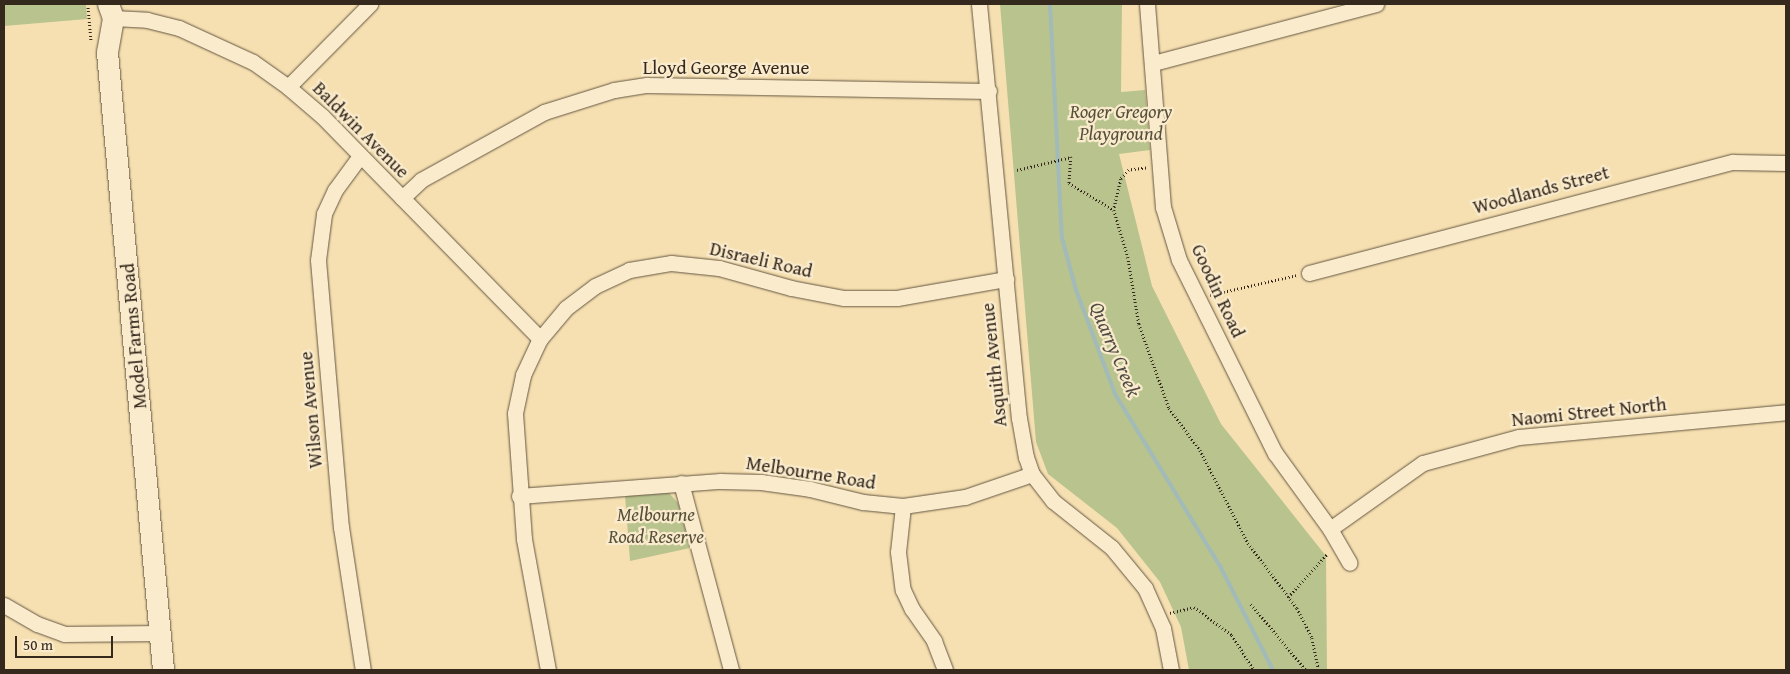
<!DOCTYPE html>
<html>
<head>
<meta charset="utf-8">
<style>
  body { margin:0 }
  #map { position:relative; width:1790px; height:674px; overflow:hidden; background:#f6e0b1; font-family:"Gentium Book Plus",serif }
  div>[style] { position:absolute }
  .green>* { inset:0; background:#b9c38e }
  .stream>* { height:4px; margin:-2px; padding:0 2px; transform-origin:2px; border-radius:2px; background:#a2bab8 }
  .path>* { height:2.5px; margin-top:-1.25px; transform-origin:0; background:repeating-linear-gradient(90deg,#35281d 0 1px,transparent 0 3.5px) }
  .roads { filter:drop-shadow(0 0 1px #655642) drop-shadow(0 0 1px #655642) }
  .street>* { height:15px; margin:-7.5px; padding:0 7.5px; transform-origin:7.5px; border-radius:7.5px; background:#f9ebcc }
  .secondary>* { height:21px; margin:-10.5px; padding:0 10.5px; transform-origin:10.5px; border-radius:10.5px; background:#f9ebcc }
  span { translate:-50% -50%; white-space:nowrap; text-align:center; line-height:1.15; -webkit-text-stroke:4.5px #f9ebcc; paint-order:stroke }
  .street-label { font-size:19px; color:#35281d }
  .park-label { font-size:19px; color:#564f39; font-style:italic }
  .water-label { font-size:20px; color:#504c44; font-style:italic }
  .frame { position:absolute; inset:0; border:5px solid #35281d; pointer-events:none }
  .scale { position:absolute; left:15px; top:636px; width:98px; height:22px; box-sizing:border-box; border:2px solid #35281d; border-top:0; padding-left:6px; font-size:15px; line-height:18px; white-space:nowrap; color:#35281d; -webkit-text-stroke:4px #f9ebcc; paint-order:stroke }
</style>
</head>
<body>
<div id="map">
  <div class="green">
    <div style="clip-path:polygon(4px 4px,86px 4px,87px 19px,4px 26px)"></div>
    <div style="clip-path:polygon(1000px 4px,1122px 4px,1121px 92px,1145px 90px,1150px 150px,1119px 154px,1152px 286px,1221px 424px,1326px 556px,1327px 670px,1189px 670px,1181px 627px,1160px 582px,1117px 528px,1048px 474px,1036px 442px)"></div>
    <div style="clip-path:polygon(661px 491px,669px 493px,678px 503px,690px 548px,630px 561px,625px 495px)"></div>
  </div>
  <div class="stream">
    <div style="left:1050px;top:4px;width:234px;rotate:87.1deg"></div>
    <div style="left:1062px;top:238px;width:54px;rotate:74.9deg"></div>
    <div style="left:1076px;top:290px;width:111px;rotate:69.4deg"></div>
    <div style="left:1115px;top:394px;width:202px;rotate:58.6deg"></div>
    <div style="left:1220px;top:566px;width:117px;rotate:63deg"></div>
  </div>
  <div class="path">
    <div style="left:88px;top:4px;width:36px;rotate:85deg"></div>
    <div style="left:1146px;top:168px;width:17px;rotate:173deg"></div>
    <div style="left:1129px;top:170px;width:12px;rotate:132deg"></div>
    <div style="left:1121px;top:179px;width:32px;rotate:103deg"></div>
    <div style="left:1114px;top:210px;width:49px;rotate:73.4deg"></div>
    <div style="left:1128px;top:257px;width:68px;rotate:80.7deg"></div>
    <div style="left:1139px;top:324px;width:89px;rotate:70.3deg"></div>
    <div style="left:1169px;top:408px;width:52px;rotate:53.6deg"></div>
    <div style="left:1200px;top:450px;width:105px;rotate:62.7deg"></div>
    <div style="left:1248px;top:543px;width:81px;rotate:53deg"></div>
    <div style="left:1297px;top:608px;width:34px;rotate:63deg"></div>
    <div style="left:1312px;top:638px;width:33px;rotate:78deg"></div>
    <div style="left:1017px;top:170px;width:56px;rotate:-13.5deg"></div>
    <div style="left:1071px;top:157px;width:26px;rotate:94deg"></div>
    <div style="left:1069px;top:183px;width:52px;rotate:31deg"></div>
    <div style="left:1210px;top:295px;width:89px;rotate:-12.9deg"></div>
    <div style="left:1288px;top:597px;width:59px;rotate:-47.7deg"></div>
    <div style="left:1251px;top:604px;width:86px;rotate:50.2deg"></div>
    <div style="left:1170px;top:613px;width:25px;rotate:-14deg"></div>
    <div style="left:1194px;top:607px;width:47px;rotate:36.4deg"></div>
    <div style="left:1232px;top:635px;width:41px;rotate:57.8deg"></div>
  </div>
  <div class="roads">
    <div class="street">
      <div style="left:979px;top:4px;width:416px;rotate:84.5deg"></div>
      <div style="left:1019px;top:418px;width:40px;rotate:80deg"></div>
      <div style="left:1026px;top:457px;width:18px;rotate:71deg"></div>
      <div style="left:1032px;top:474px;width:34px;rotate:52deg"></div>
      <div style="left:1053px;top:501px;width:75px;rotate:38.5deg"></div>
      <div style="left:1112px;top:548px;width:52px;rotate:50.5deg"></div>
      <div style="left:1145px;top:588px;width:44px;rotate:65.8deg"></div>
      <div style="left:1163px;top:628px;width:43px;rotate:79.2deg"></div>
      <div style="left:1147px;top:4px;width:204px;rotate:85.5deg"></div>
      <div style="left:1163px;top:207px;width:55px;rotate:73.2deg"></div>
      <div style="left:1179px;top:260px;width:216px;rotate:63.6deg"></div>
      <div style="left:1275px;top:453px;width:94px;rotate:54.1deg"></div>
      <div style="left:1330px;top:529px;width:39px;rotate:60deg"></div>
      <div style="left:113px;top:18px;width:34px;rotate:3deg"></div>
      <div style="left:147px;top:20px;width:33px;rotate:14deg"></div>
      <div style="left:179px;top:28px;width:81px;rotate:24.7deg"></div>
      <div style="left:253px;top:62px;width:43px;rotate:35.5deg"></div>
      <div style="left:288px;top:87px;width:45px;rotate:40.5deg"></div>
      <div style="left:322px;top:116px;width:312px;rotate:45.6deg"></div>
      <div style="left:1153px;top:63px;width:231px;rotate:-14.8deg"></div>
      <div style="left:288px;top:87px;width:117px;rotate:-45.3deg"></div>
      <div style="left:360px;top:156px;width:42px;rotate:126.3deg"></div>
      <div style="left:335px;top:190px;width:26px;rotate:115deg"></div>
      <div style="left:324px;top:214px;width:46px;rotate:97.4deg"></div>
      <div style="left:318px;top:260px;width:268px;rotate:85.1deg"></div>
      <div style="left:341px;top:527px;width:145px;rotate:81.3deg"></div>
      <div style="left:402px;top:198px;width:26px;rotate:-43deg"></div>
      <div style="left:421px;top:180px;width:141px;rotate:-28.9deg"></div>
      <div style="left:544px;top:112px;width:73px;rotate:-17.4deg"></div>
      <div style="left:614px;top:90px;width:33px;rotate:-9deg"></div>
      <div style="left:647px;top:85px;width:342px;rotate:1deg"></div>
      <div style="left:1309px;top:273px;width:438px;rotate:-14.7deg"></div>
      <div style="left:1733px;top:162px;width:53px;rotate:1.1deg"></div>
      <div style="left:681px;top:483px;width:194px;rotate:75deg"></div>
      <div style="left:519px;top:496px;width:202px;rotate:-4.3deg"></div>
      <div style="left:720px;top:481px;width:41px;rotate:1.4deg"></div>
      <div style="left:761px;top:482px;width:49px;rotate:8.1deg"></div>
      <div style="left:810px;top:489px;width:55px;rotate:13.8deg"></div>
      <div style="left:863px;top:502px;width:40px;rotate:5.7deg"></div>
      <div style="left:903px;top:506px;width:63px;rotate:-8.3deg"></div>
      <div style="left:965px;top:497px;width:71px;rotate:-18.9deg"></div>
      <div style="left:903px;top:506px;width:46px;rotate:96.2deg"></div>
      <div style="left:898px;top:552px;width:38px;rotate:83deg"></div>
      <div style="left:903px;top:590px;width:21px;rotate:65deg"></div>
      <div style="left:912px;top:609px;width:39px;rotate:55deg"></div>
      <div style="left:934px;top:641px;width:31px;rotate:69deg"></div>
      <div style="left:1330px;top:529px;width:114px;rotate:-35.4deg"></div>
      <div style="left:1423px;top:463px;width:99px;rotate:-15.2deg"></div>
      <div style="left:1519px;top:437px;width:268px;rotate:-5.3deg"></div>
      <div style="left:4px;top:605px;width:38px;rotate:30deg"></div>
      <div style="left:37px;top:624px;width:29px;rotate:20deg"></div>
      <div style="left:64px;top:634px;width:97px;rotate:-0.6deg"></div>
      <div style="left:548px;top:670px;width:133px;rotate:-100.4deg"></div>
      <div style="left:524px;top:539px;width:126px;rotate:-94.1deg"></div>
      <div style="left:515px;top:413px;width:39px;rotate:-78deg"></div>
      <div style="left:523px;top:375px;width:40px;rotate:-65deg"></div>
      <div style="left:540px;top:339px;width:40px;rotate:-50deg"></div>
      <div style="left:566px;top:308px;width:36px;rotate:-37deg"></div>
      <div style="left:595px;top:286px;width:38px;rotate:-25deg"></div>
      <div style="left:629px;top:270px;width:43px;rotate:-9.5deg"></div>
      <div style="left:671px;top:263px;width:48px;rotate:5.9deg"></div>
      <div style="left:719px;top:268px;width:75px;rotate:15.5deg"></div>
      <div style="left:791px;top:288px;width:54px;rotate:10.7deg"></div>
      <div style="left:844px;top:298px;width:53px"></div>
      <div style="left:897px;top:298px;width:111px;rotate:-9.9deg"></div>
    </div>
    <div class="secondary">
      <div style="left:108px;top:4px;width:15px;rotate:70deg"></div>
      <div style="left:113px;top:18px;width:35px;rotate:100deg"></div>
      <div style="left:107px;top:52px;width:621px;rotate:84.82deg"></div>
    </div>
  </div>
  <div class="street-label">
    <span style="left:726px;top:68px">Lloyd George Avenue</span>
    <span style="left:361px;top:130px;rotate:45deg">Baldwin Avenue</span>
    <span style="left:1541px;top:190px;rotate:-15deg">Woodlands Street</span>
    <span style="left:761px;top:260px;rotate:13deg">Disraeli Road</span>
    <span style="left:1218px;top:291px;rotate:65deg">Goodin Road</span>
    <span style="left:134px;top:336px;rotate:-95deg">Model Farms Road</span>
    <span style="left:994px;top:365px;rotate:-96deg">Asquith Avenue</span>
    <span style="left:311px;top:410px;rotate:-95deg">Wilson Avenue</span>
    <span style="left:1589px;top:412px;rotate:-6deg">Naomi Street North</span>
    <span style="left:811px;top:473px;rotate:9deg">Melbourne Road</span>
  </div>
  <div class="park-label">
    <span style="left:1121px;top:123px">Roger Gregory<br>Playground</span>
    <span style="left:656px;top:526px">Melbourne<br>Road Reserve</span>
  </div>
  <div class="water-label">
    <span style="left:1116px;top:349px;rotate:67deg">Quarry Creek</span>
  </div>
  <div class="frame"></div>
  <div class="scale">50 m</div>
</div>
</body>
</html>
